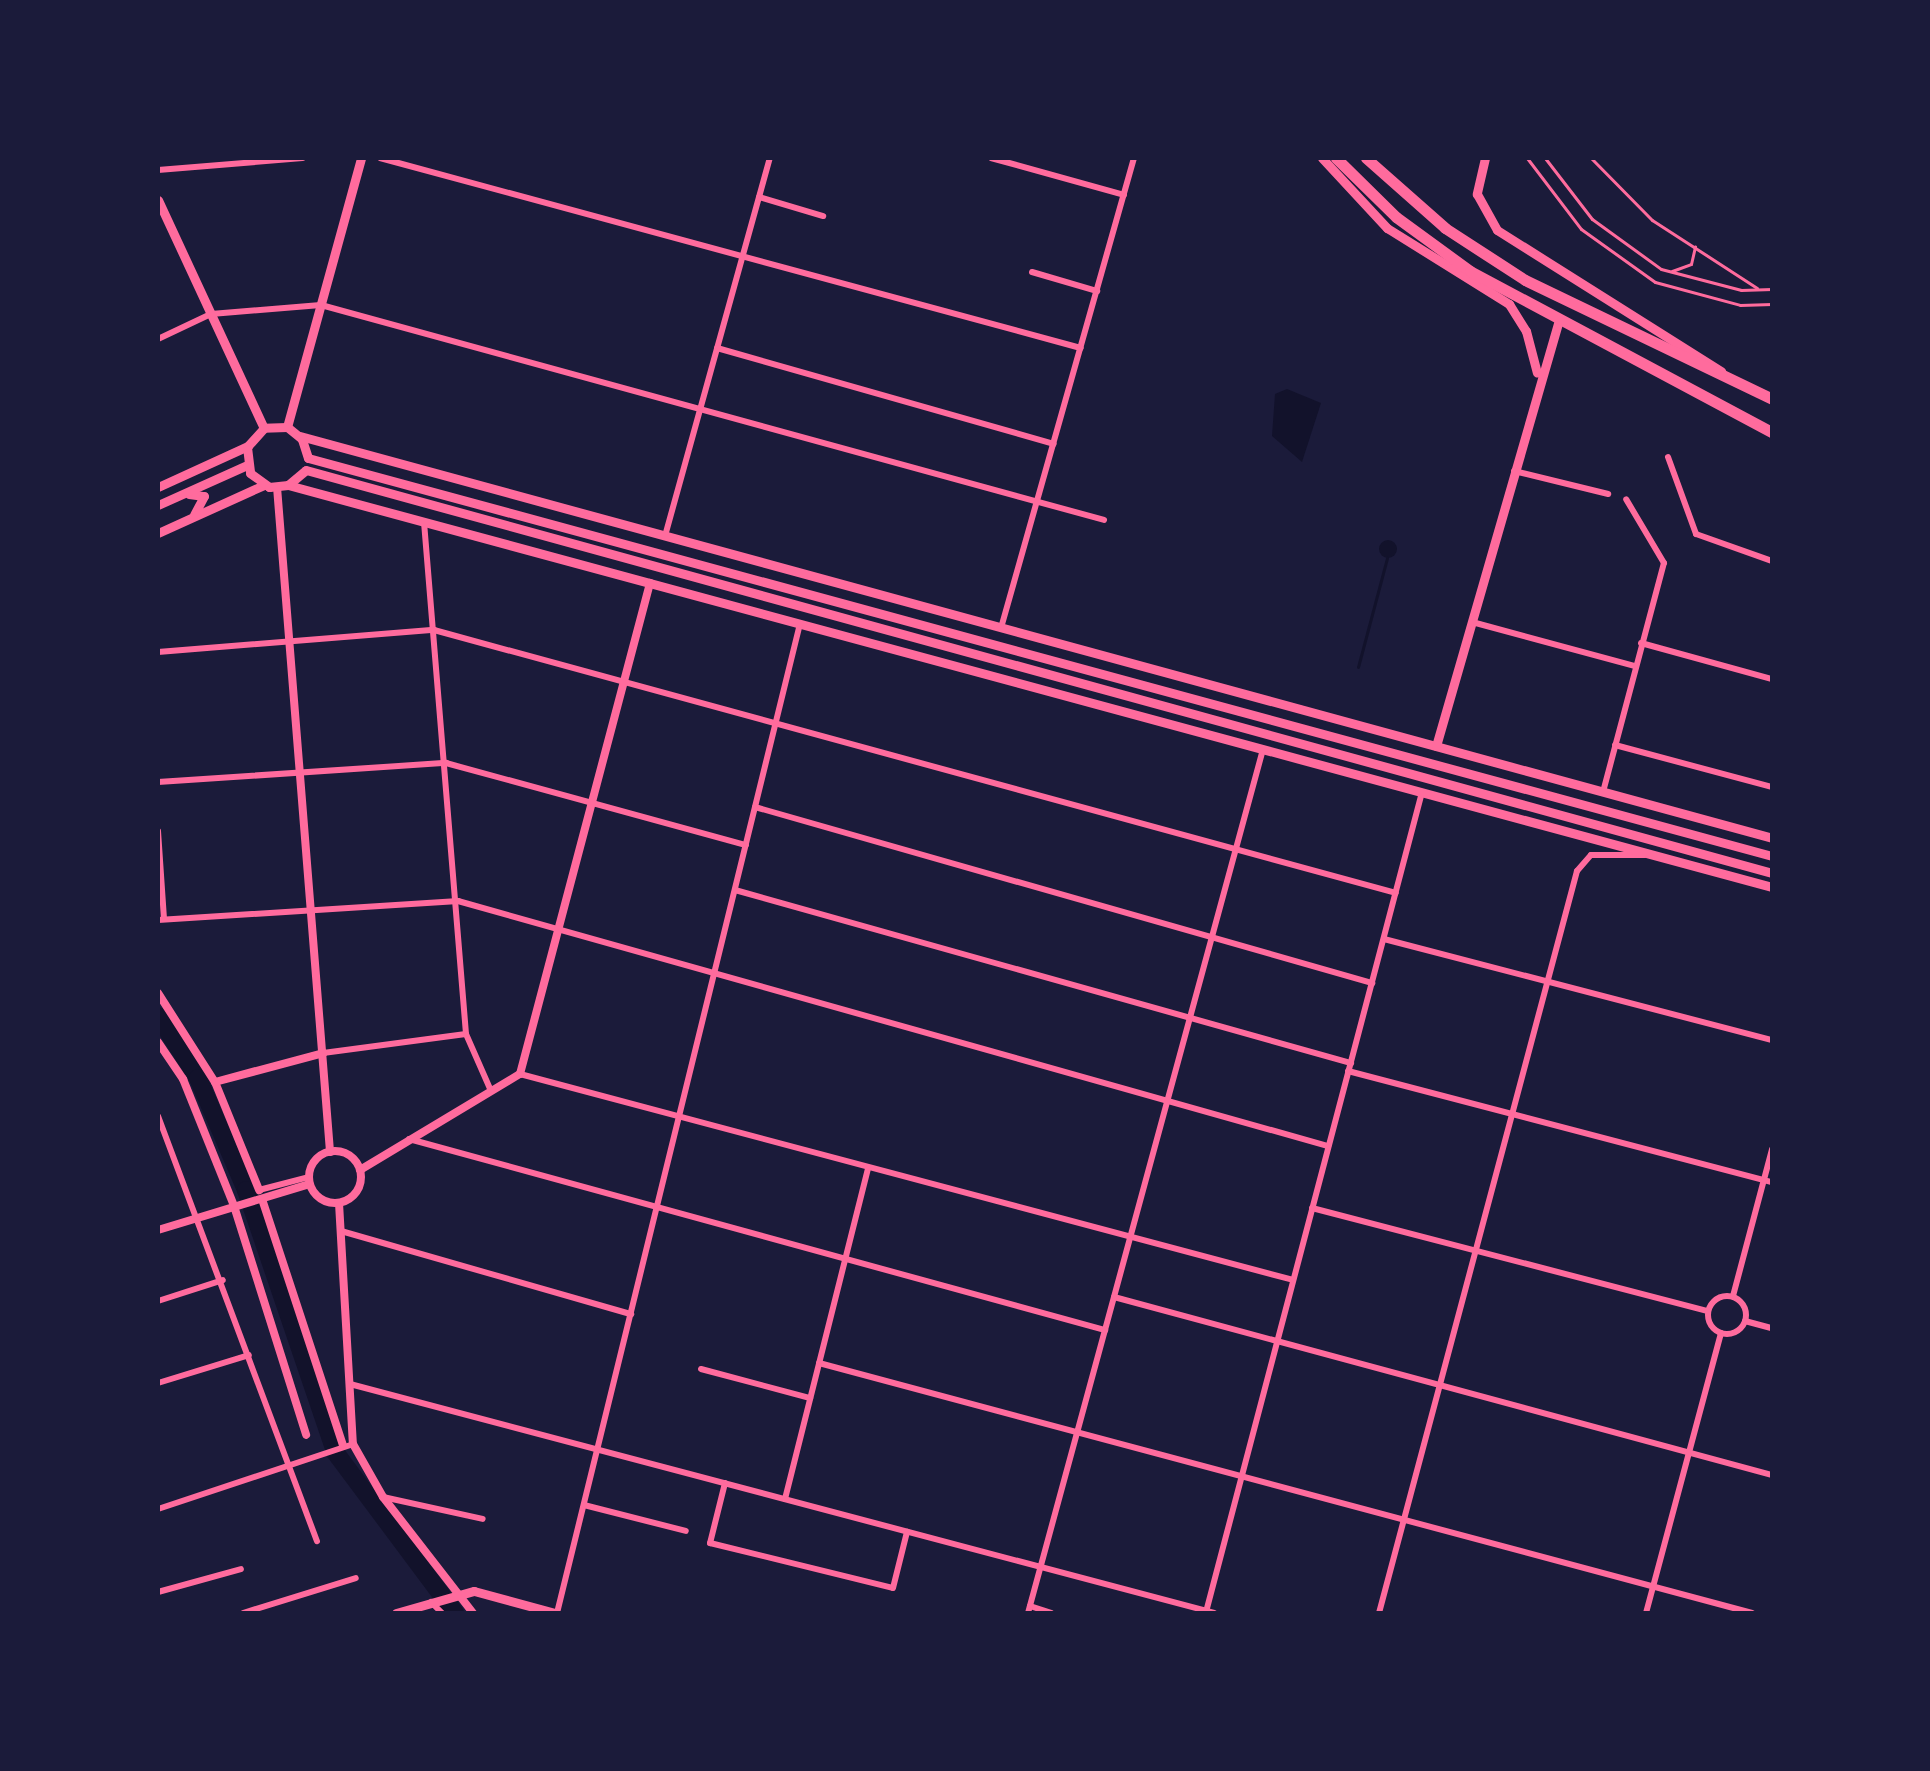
<!DOCTYPE html>
<html>
<head>
<meta charset="utf-8">
<style>
  body { margin:0 }
  #map { position:relative; width:1930px; height:1771px; overflow:hidden; background:#1b1b3a; font-family:"Alegreya Sans",sans-serif }
  div>[style] { position:absolute }
  .water>* { inset:0; background:#12122b }
  .round { border-radius:50% }
  .stream>* { height:3px; margin:-1.5px; padding:0 1.5px; transform-origin:1.5px; border-radius:1.5px; background:#12122b }
  .river>* { height:18px; margin:-9px; padding:0 9px; transform-origin:9px; border-radius:9px; background:#12122b }
  .service>* { height:3px; margin:-1.5px; padding:0 1.5px; transform-origin:1.5px; border-radius:1.5px; background:#ff6b9d }
  .minor>* { height:6px; margin:-3px; padding:0 3px; transform-origin:3px; border-radius:3px; background:#ff6b9d }
  .minor>.ring { margin:-3px; padding:0; box-sizing:content-box; background:none; border:6px solid #ff6b9d; border-radius:50% }
  .tertiary>* { height:8px; margin:-4px; padding:0 4px; transform-origin:4px; border-radius:4px; background:#ff6b9d }
  .tertiary>.ring { margin:-4px; padding:0; box-sizing:content-box; background:none; border:8px solid #ff6b9d; border-radius:50% }
  .secondary>* { height:9px; margin:-4.5px; padding:0 4.5px; transform-origin:4.5px; border-radius:4.5px; background:#ff6b9d }
  .trunk>* { height:11px; margin:-5.5px; padding:0 5.5px; transform-origin:5.5px; border-radius:5.5px; background:#ff6b9d }
  span { translate:-50% -50%; white-space:nowrap; text-align:center; line-height:1.15; -webkit-text-stroke:8px #1b1b3a; paint-order:stroke }
  .frame { position:absolute; inset:0; border:160px solid #1b1b3a; pointer-events:none }
</style>
</head>
<body>
<div id="map">
  <div class="water">
    <div style="clip-path:polygon(1287px 389px,1321px 403px,1302px 462px,1272px 436px,1275px 394px)"></div>
    <div class="round" style="left:1379px;top:540px;width:18px;height:18px"></div>
  </div>
  <div class="stream">
    <div style="left:1358px;top:667px;width:113px;rotate:-75.1deg"></div>
  </div>
  <div class="river">
    <div style="left:158px;top:1016px;width:74px;rotate:57.2deg"></div>
    <div style="left:198px;top:1078px;width:122px;rotate:66.8deg"></div>
    <div style="left:246px;top:1190px;width:277px;rotate:71.2deg"></div>
    <div style="left:335px;top:1452px;width:201px;rotate:53.3deg"></div>
  </div>
  <div class="service">
    <div style="left:1527px;top:158px;width:89px;rotate:52.7deg"></div>
    <div style="left:1581px;top:229px;width:91px;rotate:35.6deg"></div>
    <div style="left:1655px;top:282px;width:88px;rotate:15.1deg"></div>
    <div style="left:1740px;top:305px;width:32px;rotate:-2deg"></div>
    <div style="left:1545px;top:158px;width:77px;rotate:52.4deg"></div>
    <div style="left:1592px;top:219px;width:85px;rotate:35.9deg"></div>
    <div style="left:1661px;top:269px;width:83px;rotate:14.7deg"></div>
    <div style="left:1741px;top:290px;width:31px;rotate:-2deg"></div>
    <div style="left:1591px;top:158px;width:87px;rotate:45.5deg"></div>
    <div style="left:1652px;top:220px;width:125px;rotate:32.9deg"></div>
    <div style="left:1672px;top:271px;width:20px;rotate:-20deg"></div>
    <div style="left:1691px;top:264px;width:18px;rotate:-77deg"></div>
  </div>
  <div class="minor">
    <div style="left:380px;top:158px;width:726px;rotate:15.17deg"></div>
    <div style="left:991px;top:158px;width:138px;rotate:15.5deg"></div>
    <div style="left:158px;top:170px;width:145px;rotate:-4.7deg"></div>
    <div style="left:759px;top:197px;width:67px;rotate:16.5deg"></div>
    <div style="left:1032px;top:272px;width:68px;rotate:16.3deg"></div>
    <div style="left:158px;top:339px;width:59px;rotate:-25.3deg"></div>
    <div style="left:211px;top:314px;width:110px;rotate:-4.7deg"></div>
    <div style="left:321px;top:305px;width:812px;rotate:15.35deg"></div>
    <div style="left:717px;top:348px;width:350px;rotate:15.9deg"></div>
    <div style="left:1668px;top:457px;width:82px;rotate:70deg"></div>
    <div style="left:1696px;top:534px;width:81px;rotate:19.6deg"></div>
    <div style="left:1514px;top:471px;width:97px;rotate:13.7deg"></div>
    <div style="left:424px;top:522px;width:514px;rotate:85.31deg"></div>
    <div style="left:466px;top:1034px;width:62px;rotate:66.3deg"></div>
    <div style="left:665px;top:536px;width:392px;rotate:-74.5deg"></div>
    <div style="left:1472px;top:622px;width:169px;rotate:15.1deg"></div>
    <div style="left:1001px;top:628px;width:488px;rotate:-74.2deg"></div>
    <div style="left:1641px;top:643px;width:136px;rotate:15.4deg"></div>
    <div style="left:158px;top:652px;width:277px;rotate:-4.6deg"></div>
    <div style="left:434px;top:630px;width:997px;rotate:15.29deg"></div>
    <div style="left:1615px;top:745px;width:163px;rotate:15deg"></div>
    <div style="left:158px;top:782px;width:289px;rotate:-3.8deg"></div>
    <div style="left:446px;top:763px;width:311px;rotate:15.3deg"></div>
    <div style="left:1603px;top:792px;width:237px;rotate:-75.1deg"></div>
    <div style="left:1664px;top:563px;width:74px;rotate:-120.7deg"></div>
    <div style="left:755px;top:807px;width:642px;rotate:15.92deg"></div>
    <div style="left:158px;top:831px;width:88px;rotate:86.1deg"></div>
    <div style="left:735px;top:890px;width:640px;rotate:15.69deg"></div>
    <div style="left:158px;top:920px;width:301px;rotate:-3.6deg"></div>
    <div style="left:458px;top:901px;width:904px;rotate:15.73deg"></div>
    <div style="left:1384px;top:939px;width:401px;rotate:14.6deg"></div>
    <div style="left:323px;top:1053px;width:144px;rotate:-7.6deg"></div>
    <div style="left:1348px;top:1071px;width:438px;rotate:14.7deg"></div>
    <div style="left:520px;top:1074px;width:800px;rotate:14.92deg"></div>
    <div style="left:158px;top:1116px;width:454px;rotate:69.5deg"></div>
    <div style="left:409px;top:1139px;width:722px;rotate:15.35deg"></div>
    <div style="left:259px;top:1190px;width:52px;rotate:-14.6deg"></div>
    <div style="left:1312px;top:1208px;width:409px;rotate:14.6deg"></div>
    <div style="left:341px;top:1231px;width:302px;rotate:16deg"></div>
    <div class="ring" style="left:1708px;top:1296px;width:32px;height:32px"></div>
    <div style="left:1733px;top:1296px;width:152px;rotate:-75.1deg"></div>
    <div style="left:1114px;top:1297px;width:682px;rotate:15.14deg"></div>
    <div style="left:158px;top:1301px;width:68px;rotate:-17.9deg"></div>
    <div style="left:1745px;top:1321px;width:28px;rotate:15deg"></div>
    <div style="left:819px;top:1363px;width:966px;rotate:15deg"></div>
    <div style="left:701px;top:1369px;width:113px;rotate:14.9deg"></div>
    <div style="left:158px;top:1383px;width:95px;rotate:-17.1deg"></div>
    <div style="left:350px;top:1384px;width:894px;rotate:14.84deg"></div>
    <div style="left:725px;top:1483px;width:62px;rotate:104deg"></div>
    <div style="left:710px;top:1543px;width:188px;rotate:13.8deg"></div>
    <div style="left:893px;top:1588px;width:58px;rotate:-76deg"></div>
    <div style="left:383px;top:1497px;width:102px;rotate:12.4deg"></div>
    <div style="left:785px;top:1499px;width:340px;rotate:-75.9deg"></div>
    <div style="left:584px;top:1505px;width:105px;rotate:14.3deg"></div>
    <div style="left:158px;top:1509px;width:206px;rotate:-18.4deg"></div>
    <div style="left:158px;top:1592px;width:86px;rotate:-15.5deg"></div>
    <div style="left:431px;top:1602px;width:16px;rotate:45deg"></div>
    <div style="left:1030px;top:1606px;width:22px;rotate:18deg"></div>
    <div style="left:1206px;top:1612px;width:848px;rotate:-75.24deg"></div>
    <div style="left:243px;top:1613px;width:118px;rotate:-17.2deg"></div>
    <div style="left:557px;top:1613px;width:1018px;rotate:-76.2deg"></div>
    <div style="left:1028px;top:1613px;width:895px;rotate:-74.78deg"></div>
    <div style="left:1379px;top:1613px;width:768px;rotate:-75.06deg"></div>
    <div style="left:1577px;top:871px;width:21px;rotate:-49deg"></div>
    <div style="left:1591px;top:855px;width:54px"></div>
    <div style="left:1646px;top:1613px;width:290px;rotate:-75deg"></div>
  </div>
  <div class="tertiary">
    <div style="left:277px;top:487px;width:667px;rotate:85.44deg"></div>
    <div style="left:158px;top:993px;width:106px;rotate:57.4deg"></div>
    <div style="left:215px;top:1082px;width:117px;rotate:67.8deg"></div>
    <div style="left:158px;top:1042px;width:45px;rotate:56deg"></div>
    <div style="left:183px;top:1079px;width:137px;rotate:68.1deg"></div>
    <div style="left:234px;top:1206px;width:240px;rotate:72.5deg"></div>
    <div style="left:215px;top:1082px;width:112px;rotate:-15deg"></div>
    <div class="ring" style="left:309px;top:1151px;width:44px;height:44px"></div>
    <div style="left:360px;top:1170px;width:187px;rotate:-31deg"></div>
    <div style="left:520px;top:1074px;width:508px;rotate:-75.17deg"></div>
    <div style="left:262px;top:1199px;width:259px;rotate:71.8deg"></div>
    <div style="left:339px;top:1203px;width:241px;rotate:86.7deg"></div>
    <div style="left:353px;top:1444px;width:61px;rotate:60.5deg"></div>
    <div style="left:383px;top:1497px;width:147px;rotate:52.2deg"></div>
    <div style="left:158px;top:1230px;width:158px;rotate:-16.9deg"></div>
  </div>
  <div class="secondary">
    <div style="left:1322px;top:158px;width:96px;rotate:47.1deg"></div>
    <div style="left:1387px;top:228px;width:144px;rotate:31.9deg"></div>
    <div style="left:1509px;top:304px;width:32px;rotate:58deg"></div>
    <div style="left:1526px;top:331px;width:43px;rotate:75.3deg"></div>
    <div style="left:1485px;top:158px;width:37px;rotate:103deg"></div>
    <div style="left:1477px;top:194px;width:41px;rotate:60.9deg"></div>
    <div style="left:1497px;top:230px;width:265px;rotate:32.2deg"></div>
    <div style="left:158px;top:200px;width:251px;rotate:65.1deg"></div>
    <div style="left:287px;top:427px;width:279px;rotate:-74.6deg"></div>
    <div style="left:300px;top:436px;width:1526px;rotate:15.27deg"></div>
    <div style="left:288px;top:485px;width:1537px;rotate:15.16deg"></div>
    <div style="left:158px;top:487px;width:99px;rotate:-24.5deg"></div>
    <div style="left:189px;top:494px;width:15px;rotate:8deg"></div>
    <div style="left:204px;top:496px;width:21px;rotate:118deg"></div>
    <div style="left:158px;top:505px;width:98px;rotate:-24.2deg"></div>
    <div style="left:158px;top:533px;width:116px;rotate:-24.4deg"></div>
    <div style="left:1436px;top:746px;width:441px;rotate:-73.9deg"></div>
    <div style="left:1772px;top:856px;width:1517px;rotate:-164.79deg"></div>
    <div style="left:308px;top:458px;width:20px;rotate:-108deg"></div>
    <div style="left:302px;top:439px;width:19px;rotate:-141deg"></div>
    <div style="left:287px;top:427px;width:23px;rotate:178deg"></div>
    <div style="left:264px;top:428px;width:25px;rotate:132deg"></div>
    <div style="left:247px;top:447px;width:26px;rotate:83deg"></div>
    <div style="left:250px;top:473px;width:24px;rotate:36deg"></div>
    <div style="left:269px;top:487px;width:19px;rotate:-6deg"></div>
    <div style="left:288px;top:485px;width:23px;rotate:-40deg"></div>
    <div style="left:306px;top:470px;width:1520px;rotate:15.37deg"></div>
    <div style="left:396px;top:1613px;width:81px;rotate:-15.8deg"></div>
    <div style="left:474px;top:1591px;width:84px;rotate:15.2deg"></div>
  </div>
  <div class="trunk">
    <div style="left:1336px;top:158px;width:84px;rotate:44.5deg"></div>
    <div style="left:1396px;top:217px;width:92px;rotate:36.1deg"></div>
    <div style="left:1470px;top:271px;width:342px;rotate:28.1deg"></div>
    <div style="left:1366px;top:158px;width:106px;rotate:41.5deg"></div>
    <div style="left:1445px;top:228px;width:95px;rotate:33deg"></div>
    <div style="left:1525px;top:280px;width:274px;rotate:25.7deg"></div>
  </div>
  <div class="frame"></div>
</div>
</body>
</html>
